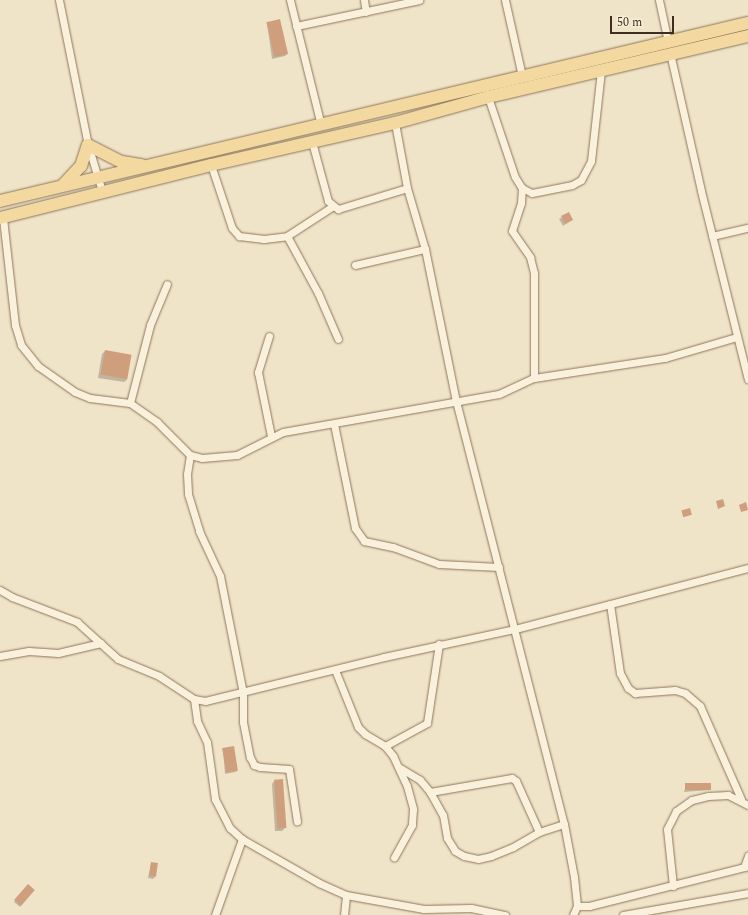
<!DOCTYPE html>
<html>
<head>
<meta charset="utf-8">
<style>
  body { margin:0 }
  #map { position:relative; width:748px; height:915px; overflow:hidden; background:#f0e4c8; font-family:Spectral,serif }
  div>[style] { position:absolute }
  .shadow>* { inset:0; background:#0003; transform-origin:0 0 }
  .building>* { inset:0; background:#cf9f7d; transform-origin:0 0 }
  .roads { filter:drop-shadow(0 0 1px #8d765c) drop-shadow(0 0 1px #8d765c) }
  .minor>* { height:7px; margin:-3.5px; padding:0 3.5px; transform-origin:3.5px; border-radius:3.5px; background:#faf1dc }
  .primary>* { height:12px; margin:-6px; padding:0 6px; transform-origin:6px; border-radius:6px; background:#f3d9a0 }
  span { translate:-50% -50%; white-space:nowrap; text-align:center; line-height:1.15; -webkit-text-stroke:3.5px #f7eed8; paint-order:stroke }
  .scale { position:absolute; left:610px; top:16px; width:64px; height:18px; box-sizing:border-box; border:2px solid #3d2e20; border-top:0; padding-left:5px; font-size:12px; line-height:14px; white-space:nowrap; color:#3d2e20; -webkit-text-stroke:3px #f7eed8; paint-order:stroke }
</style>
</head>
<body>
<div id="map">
  <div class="shadow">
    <div style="clip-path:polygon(267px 23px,287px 54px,285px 56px,272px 59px)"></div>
    <div style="clip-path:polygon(569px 213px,572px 220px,563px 226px,559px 219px)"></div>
    <div style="clip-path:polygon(105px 351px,127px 380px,124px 382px,98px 378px,102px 354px)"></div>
    <div style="clip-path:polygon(223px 749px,237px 771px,235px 772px,225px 774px)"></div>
    <div style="clip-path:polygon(274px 781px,285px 828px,282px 831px,275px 831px,272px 784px)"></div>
    <div style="clip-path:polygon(686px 785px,710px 790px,684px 792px)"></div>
    <div style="clip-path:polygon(151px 863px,155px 877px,153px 879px,148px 878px)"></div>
    <div style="left:28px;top:885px;width:8px;height:22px;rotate:40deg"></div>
  </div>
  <div class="building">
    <div style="left:280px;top:19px;width:36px;height:14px;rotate:77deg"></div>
    <div style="left:569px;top:212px;width:9px;height:9px;rotate:63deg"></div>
    <div style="left:105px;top:350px;width:27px;height:25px;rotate:10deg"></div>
    <div style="clip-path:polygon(723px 499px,725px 506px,718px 509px,716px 501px)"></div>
    <div style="clip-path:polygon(746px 502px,748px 510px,741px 512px,739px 505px)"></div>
    <div style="left:690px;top:508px;width:7px;height:9px;rotate:74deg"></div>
    <div style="left:234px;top:746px;width:25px;height:12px;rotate:81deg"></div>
    <div style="left:283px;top:779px;width:49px;height:9px;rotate:86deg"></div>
    <div style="left:711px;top:783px;width:7px;height:26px;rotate:90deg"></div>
    <div style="left:151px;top:862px;width:7px;height:14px;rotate:8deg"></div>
    <div style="left:28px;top:884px;width:9px;height:21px;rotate:41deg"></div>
  </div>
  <div class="roads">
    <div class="minor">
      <div style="left:59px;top:0;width:148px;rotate:78.7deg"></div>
      <div style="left:88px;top:145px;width:48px;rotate:73.1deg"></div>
      <div style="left:290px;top:0;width:129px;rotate:76.1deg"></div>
      <div style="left:364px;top:0;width:12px;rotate:81deg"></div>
      <div style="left:505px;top:0;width:78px;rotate:77.4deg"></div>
      <div style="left:659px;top:0;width:43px;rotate:77.9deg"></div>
      <div style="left:296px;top:26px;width:126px;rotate:-11.9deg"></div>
      <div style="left:670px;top:53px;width:141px;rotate:77.3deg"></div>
      <div style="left:701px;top:191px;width:194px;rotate:76deg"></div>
      <div style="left:488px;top:97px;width:84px;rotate:71.4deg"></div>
      <div style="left:515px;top:177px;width:13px;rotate:58deg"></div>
      <div style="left:522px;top:188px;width:11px;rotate:27deg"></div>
      <div style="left:532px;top:193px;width:41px;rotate:-11.3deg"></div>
      <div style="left:572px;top:185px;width:10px;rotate:-29deg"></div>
      <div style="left:581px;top:180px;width:21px;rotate:-62deg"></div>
      <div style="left:591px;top:161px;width:92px;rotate:-83.7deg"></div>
      <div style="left:395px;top:123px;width:66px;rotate:79.5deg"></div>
      <div style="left:407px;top:188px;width:64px;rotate:73.6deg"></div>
      <div style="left:425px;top:249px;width:155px;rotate:78.5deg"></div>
      <div style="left:456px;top:401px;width:437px;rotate:75.7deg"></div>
      <div style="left:564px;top:824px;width:54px;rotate:79.3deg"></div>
      <div style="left:574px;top:877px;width:29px;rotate:84deg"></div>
      <div style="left:577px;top:906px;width:10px;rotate:114deg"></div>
      <div style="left:312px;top:142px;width:61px;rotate:74.8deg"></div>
      <div style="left:328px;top:201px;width:13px;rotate:39deg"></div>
      <div style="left:338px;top:209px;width:72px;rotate:-16.9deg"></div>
      <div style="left:211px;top:165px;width:66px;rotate:71.6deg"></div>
      <div style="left:232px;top:228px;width:11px;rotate:49deg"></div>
      <div style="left:239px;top:236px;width:25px;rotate:7deg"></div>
      <div style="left:264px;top:239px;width:23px;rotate:-7deg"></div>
      <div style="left:287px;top:236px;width:55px;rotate:-33.1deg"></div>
      <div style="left:522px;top:188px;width:15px;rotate:94deg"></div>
      <div style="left:521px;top:203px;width:29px;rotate:108deg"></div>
      <div style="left:512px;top:231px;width:32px;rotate:55deg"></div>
      <div style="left:530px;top:257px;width:16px;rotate:76deg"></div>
      <div style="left:534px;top:273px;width:105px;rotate:90deg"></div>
      <div style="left:3px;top:218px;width:108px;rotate:83.6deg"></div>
      <div style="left:15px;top:325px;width:21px;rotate:73deg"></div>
      <div style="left:21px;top:345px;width:27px;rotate:51deg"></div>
      <div style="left:38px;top:366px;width:45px;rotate:35.1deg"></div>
      <div style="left:75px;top:392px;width:16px;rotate:22deg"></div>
      <div style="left:90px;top:398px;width:40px;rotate:7.1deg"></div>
      <div style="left:130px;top:403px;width:33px;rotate:35deg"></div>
      <div style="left:157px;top:422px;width:47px;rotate:45deg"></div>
      <div style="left:190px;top:455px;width:12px;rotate:14deg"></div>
      <div style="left:202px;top:458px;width:35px;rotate:-5deg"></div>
      <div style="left:237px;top:455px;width:51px;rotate:-26.6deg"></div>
      <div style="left:283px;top:432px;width:219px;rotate:-10deg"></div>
      <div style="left:499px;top:394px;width:38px;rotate:-25deg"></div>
      <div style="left:534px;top:378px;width:133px;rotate:-8.7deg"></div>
      <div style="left:665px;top:358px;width:75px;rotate:-16.3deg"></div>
      <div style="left:287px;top:236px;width:65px;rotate:61.5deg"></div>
      <div style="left:318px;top:293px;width:50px;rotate:66.5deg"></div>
      <div style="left:712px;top:236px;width:37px;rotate:-13deg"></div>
      <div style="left:355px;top:265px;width:72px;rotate:-12.9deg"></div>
      <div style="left:269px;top:336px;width:38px;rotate:107deg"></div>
      <div style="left:258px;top:372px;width:65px;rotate:78.5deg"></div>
      <div style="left:130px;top:403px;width:81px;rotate:-75.6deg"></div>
      <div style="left:150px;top:325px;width:44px;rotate:-67.5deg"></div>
      <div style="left:334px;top:424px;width:106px;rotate:78.6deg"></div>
      <div style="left:355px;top:528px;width:16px;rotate:55deg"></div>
      <div style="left:364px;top:541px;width:30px;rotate:12deg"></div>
      <div style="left:393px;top:547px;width:49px;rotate:20.3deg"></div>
      <div style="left:439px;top:564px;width:60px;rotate:2.9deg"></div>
      <div style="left:190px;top:455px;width:19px;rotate:99deg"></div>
      <div style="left:187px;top:474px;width:20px;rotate:87deg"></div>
      <div style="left:188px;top:494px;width:39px;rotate:73deg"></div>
      <div style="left:199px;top:531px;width:50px;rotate:65deg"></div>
      <div style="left:220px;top:576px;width:119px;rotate:78.9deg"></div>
      <div style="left:243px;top:693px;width:29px;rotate:90deg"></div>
      <div style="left:243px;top:722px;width:36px;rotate:79deg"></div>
      <div style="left:250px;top:757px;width:9px;rotate:63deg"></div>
      <div style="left:254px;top:765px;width:6px;rotate:18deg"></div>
      <div style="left:260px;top:767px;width:29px;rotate:4deg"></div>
      <div style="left:289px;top:769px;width:53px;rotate:81.3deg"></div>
      <div style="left:0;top:590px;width:14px;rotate:30deg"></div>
      <div style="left:12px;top:597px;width:70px;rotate:21deg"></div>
      <div style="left:77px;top:622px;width:55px;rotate:42.1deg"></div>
      <div style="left:118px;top:659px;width:44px;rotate:22.5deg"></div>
      <div style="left:159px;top:676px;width:42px;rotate:33.3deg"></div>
      <div style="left:194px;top:699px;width:11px;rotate:10deg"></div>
      <div style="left:205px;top:701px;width:184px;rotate:-13.8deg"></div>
      <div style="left:384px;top:657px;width:134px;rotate:-12.1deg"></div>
      <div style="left:515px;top:629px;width:241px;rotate:-14.7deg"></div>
      <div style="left:610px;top:604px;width:70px;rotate:81.8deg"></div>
      <div style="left:620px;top:673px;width:17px;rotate:62deg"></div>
      <div style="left:628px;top:688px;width:9px;rotate:36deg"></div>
      <div style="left:635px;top:693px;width:40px;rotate:-4.3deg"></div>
      <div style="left:675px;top:690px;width:10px;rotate:17deg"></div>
      <div style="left:685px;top:693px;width:20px;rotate:41deg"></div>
      <div style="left:700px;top:706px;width:102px;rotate:66.2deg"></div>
      <div style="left:0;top:656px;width:29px;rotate:-10deg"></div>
      <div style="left:29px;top:651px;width:29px;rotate:4deg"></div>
      <div style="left:58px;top:653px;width:44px;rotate:-13.1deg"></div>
      <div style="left:335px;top:670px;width:61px;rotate:68deg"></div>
      <div style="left:358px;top:727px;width:10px;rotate:45deg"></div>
      <div style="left:365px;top:734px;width:23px;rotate:31deg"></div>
      <div style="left:385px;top:746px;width:13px;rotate:51deg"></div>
      <div style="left:393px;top:756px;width:33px;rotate:65deg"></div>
      <div style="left:407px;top:786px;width:24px;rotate:75deg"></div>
      <div style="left:413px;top:809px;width:16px;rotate:94deg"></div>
      <div style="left:412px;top:825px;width:37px;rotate:119deg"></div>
      <div style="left:194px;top:699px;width:22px;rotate:82deg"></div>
      <div style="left:197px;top:721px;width:23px;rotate:65deg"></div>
      <div style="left:207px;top:742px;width:58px;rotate:82deg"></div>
      <div style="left:215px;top:799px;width:33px;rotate:63deg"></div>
      <div style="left:230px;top:828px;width:16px;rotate:43deg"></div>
      <div style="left:242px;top:839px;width:89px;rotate:29.7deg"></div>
      <div style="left:319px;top:883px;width:30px;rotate:24deg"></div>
      <div style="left:346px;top:895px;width:79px;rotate:10.2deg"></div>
      <div style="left:424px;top:909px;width:47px;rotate:-1.2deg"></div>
      <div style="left:471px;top:908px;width:35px;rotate:12deg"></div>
      <div style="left:385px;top:746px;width:48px;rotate:-28.7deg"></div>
      <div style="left:427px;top:723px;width:80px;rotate:-81.4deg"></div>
      <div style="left:400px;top:768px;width:23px;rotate:31deg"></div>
      <div style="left:420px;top:780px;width:16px;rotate:50deg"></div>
      <div style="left:430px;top:792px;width:26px;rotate:61deg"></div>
      <div style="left:443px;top:815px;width:23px;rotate:80deg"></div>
      <div style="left:447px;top:838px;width:15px;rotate:58deg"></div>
      <div style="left:455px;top:851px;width:10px;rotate:29deg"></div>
      <div style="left:464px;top:856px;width:14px;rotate:12deg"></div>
      <div style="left:478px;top:859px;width:13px;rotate:-13deg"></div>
      <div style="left:491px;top:856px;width:24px;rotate:-22deg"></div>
      <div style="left:513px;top:847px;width:30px;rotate:-30deg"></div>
      <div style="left:539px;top:832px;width:26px;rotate:-18deg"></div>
      <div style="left:430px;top:792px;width:83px;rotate:-9.7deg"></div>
      <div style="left:512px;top:778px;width:5px;rotate:37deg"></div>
      <div style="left:516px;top:781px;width:56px;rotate:65.7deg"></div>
      <div style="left:744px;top:867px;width:12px;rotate:-70deg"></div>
      <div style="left:673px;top:886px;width:57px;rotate:-96deg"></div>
      <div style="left:667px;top:829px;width:20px;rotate:-63deg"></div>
      <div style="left:676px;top:811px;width:19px;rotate:-35deg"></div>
      <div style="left:692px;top:800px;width:16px;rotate:-14deg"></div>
      <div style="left:708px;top:796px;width:20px;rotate:-3deg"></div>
      <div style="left:728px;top:795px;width:22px;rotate:27deg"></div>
      <div style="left:577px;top:906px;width:12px"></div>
      <div style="left:589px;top:906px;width:164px;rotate:-14.1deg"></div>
      <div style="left:215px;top:915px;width:81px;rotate:-70.4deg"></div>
      <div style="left:344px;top:915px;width:20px;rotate:-84deg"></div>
      <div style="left:623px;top:915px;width:127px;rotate:-10deg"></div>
    </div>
    <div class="primary">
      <div style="left:63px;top:185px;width:26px;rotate:-47deg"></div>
      <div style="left:81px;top:166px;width:22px;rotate:-72deg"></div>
      <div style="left:88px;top:145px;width:38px;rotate:27deg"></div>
      <div style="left:122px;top:162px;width:20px;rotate:9deg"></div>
      <div style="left:0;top:201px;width:769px;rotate:-13.39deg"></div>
      <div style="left:0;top:218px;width:218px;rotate:-14.1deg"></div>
      <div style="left:211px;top:165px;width:189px;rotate:-12.9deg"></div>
      <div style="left:395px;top:123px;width:97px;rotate:-15.6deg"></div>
      <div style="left:488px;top:97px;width:267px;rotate:-13.2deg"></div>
    </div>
  </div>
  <div class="scale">50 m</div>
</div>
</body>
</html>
